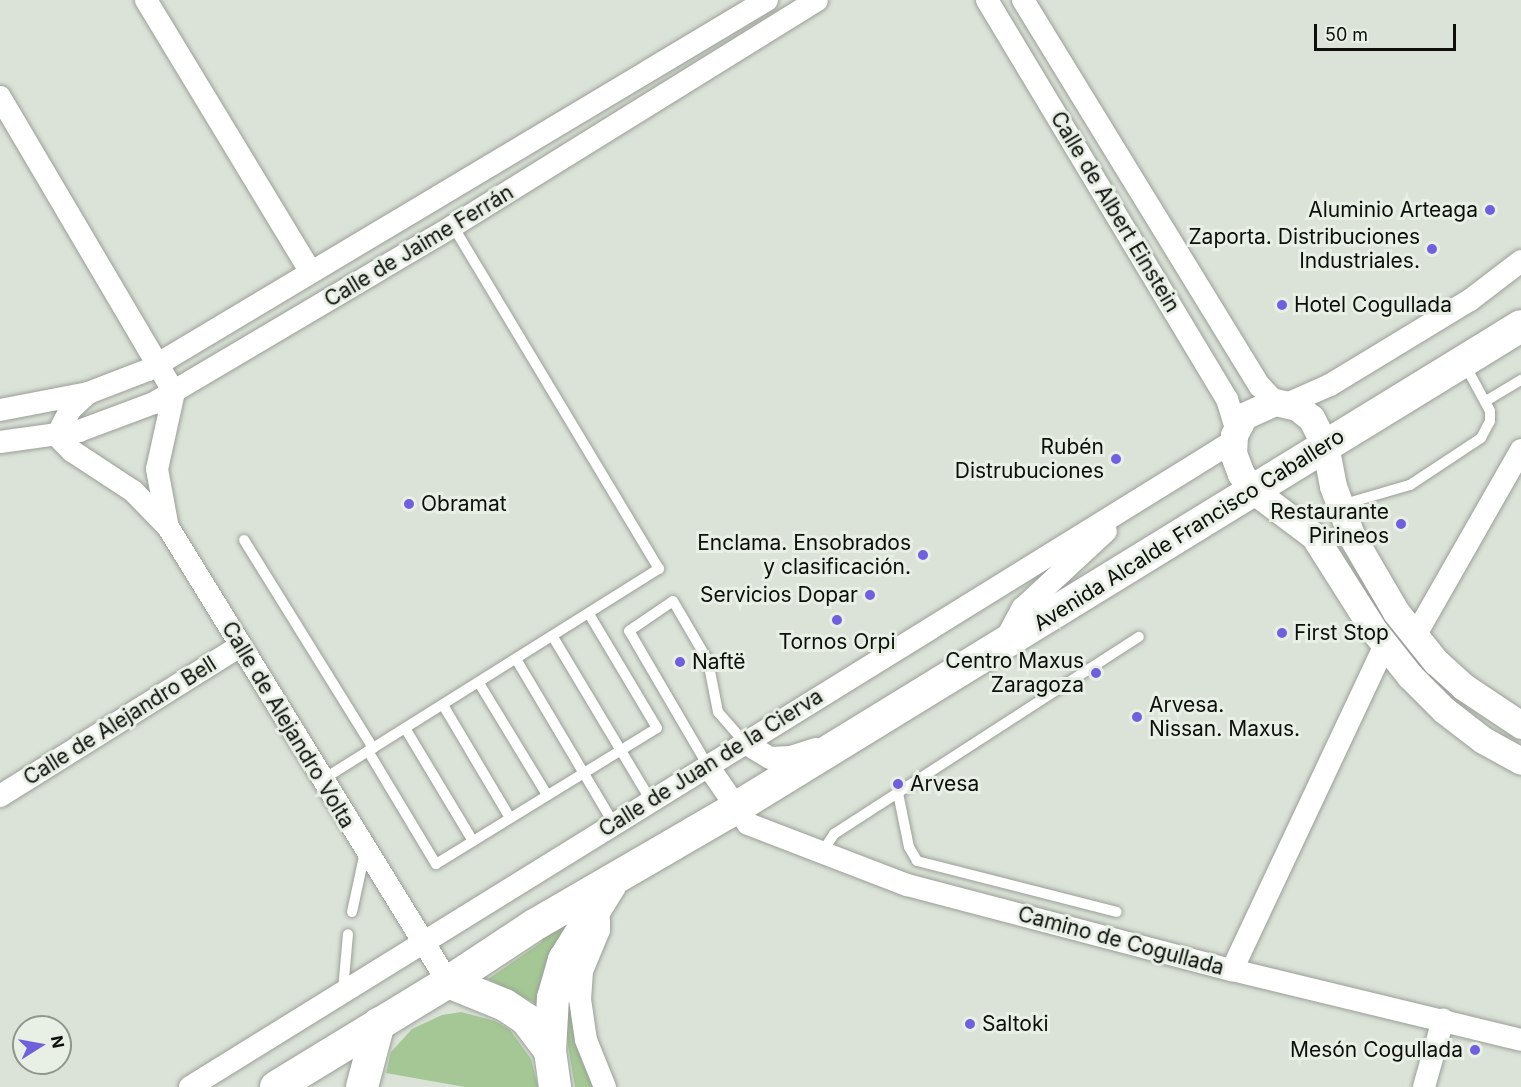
<!DOCTYPE html>
<html>
<head>
<meta charset="utf-8">
<style>
  body { margin:0 }
  #map { position:relative; width:1521px; height:1087px; overflow:hidden; background:#dbe2d8; font-family:Inter,sans-serif }
  div>[style] { position:absolute }
  .green>* { inset:0; background:#a5c795 }
  .roads { filter:drop-shadow(0 0 2px #999f96) drop-shadow(0 0 2px #999f96) }
  .service>* { height:10px; margin:-5px; padding:0 5px; transform-origin:5px; border-radius:5px; background:#fff }
  .minor>* { height:22px; margin:-11px; padding:0 11px; transform-origin:11px; border-radius:11px; background:#fff }
  .tertiary>* { height:27px; margin:-13.5px; padding:0 13.5px; transform-origin:13.5px; border-radius:13.5px; background:#fff }
  .secondary>* { height:32px; margin:-16px; padding:0 16px; transform-origin:16px; border-radius:16px; background:#fff }
  .dots>* { width:16px; height:16px; translate:-50% -50%; box-sizing:border-box; border:3px solid #e8efe5; border-radius:50% }
  span { translate:-50% -50%; white-space:nowrap; text-align:center; line-height:1.15; -webkit-text-stroke:6px #e8efe5; paint-order:stroke }
  .poi-label { font-size:21px; color:#0d0f0c }
  .right { translate:-100% -50%; text-align:right }
  .left { translate:0 -50%; text-align:left }
  .street-label { font-size:21px; color:#0d0f0c }
  .north { position:absolute; left:12px; top:1015px; width:60px; height:60px; box-sizing:border-box; background:#e8efe5; border:2px solid #90958e; border-radius:50%; rotate:79deg; font-size:16px; font-weight:700; line-height:24px; text-align:center; color:#0d0f0c }
  .north::after { content:''; display:block; margin:auto; width:21px; height:27px; background:#7160db; clip-path:polygon(50% 0,100% 100%,50% 72%,0 100%) }
  .scale { position:absolute; left:1314px; top:24px; width:142px; height:27px; box-sizing:border-box; border:3px solid #0d0f0c; border-top:0; padding-left:8px; font-size:18px; line-height:21px; white-space:nowrap; color:#0d0f0c; -webkit-text-stroke:4px #e8efe5; paint-order:stroke }
</style>
</head>
<body>
<div id="map">
  <div class="green">
    <div style="clip-path:polygon(573px 916px,537px 1004px,488px 979px,542px 942px,545px 929px)"></div>
    <div style="clip-path:polygon(567px 1001px,582px 1062px,594px 1087px,575px 1087px,566px 1033px)"></div>
    <div style="clip-path:polygon(461px 1012px,495px 1021px,510px 1030px,531px 1059px,538px 1087px,465px 1087px,386px 1073px,391px 1052px,412px 1029px,442px 1015px)"></div>
  </div>
  <div class="roads">
    <div class="service">
      <div style="left:1486px;top:401px;width:41px;rotate:-31deg"></div>
      <div style="left:1341px;top:505px;width:72px;rotate:-16.2deg"></div>
      <div style="left:1410px;top:485px;width:85px;rotate:-33.5deg"></div>
      <div style="left:1481px;top:438px;width:19px;rotate:-62deg"></div>
      <div style="left:1490px;top:421px;width:10px;rotate:-90deg"></div>
      <div style="left:1490px;top:411px;width:52px;rotate:-118.5deg"></div>
      <div style="left:244px;top:540px;width:245px;rotate:58.2deg"></div>
      <div style="left:553px;top:637px;width:191px;rotate:59.1deg"></div>
      <div style="left:516px;top:659px;width:192px;rotate:59.3deg"></div>
      <div style="left:479px;top:683px;width:131px;rotate:58.7deg"></div>
      <div style="left:443px;top:705px;width:131px;rotate:59.3deg"></div>
      <div style="left:405px;top:728px;width:132px;rotate:59deg"></div>
      <div style="left:368px;top:751px;width:132px;rotate:59deg"></div>
      <div style="left:436px;top:864px;width:259px;rotate:-31.6deg"></div>
      <div style="left:657px;top:728px;width:133px;rotate:-120.8deg"></div>
      <div style="left:708px;top:766px;width:156px;rotate:-120.3deg"></div>
      <div style="left:629px;top:631px;width:53px;rotate:-34.3deg"></div>
      <div style="left:673px;top:601px;width:69px;rotate:59.7deg"></div>
      <div style="left:708px;top:661px;width:52px;rotate:78.9deg"></div>
      <div style="left:718px;top:712px;width:41px;rotate:48.9deg"></div>
      <div style="left:322px;top:780px;width:398px;rotate:-32.1deg"></div>
      <div style="left:659px;top:569px;width:400px;rotate:-121deg"></div>
      <div style="left:898px;top:793px;width:55px;rotate:78.5deg"></div>
      <div style="left:909px;top:847px;width:16px;rotate:60deg"></div>
      <div style="left:917px;top:861px;width:206px;rotate:14.3deg"></div>
      <div style="left:822px;top:852px;width:22px;rotate:-56deg"></div>
      <div style="left:834px;top:834px;width:363px;rotate:-32.9deg"></div>
      <div style="left:352px;top:912px;width:61px;rotate:-77.8deg"></div>
      <div style="left:343px;top:990px;width:56px;rotate:-84.9deg"></div>
    </div>
    <div class="minor">
      <div style="left:146px;top:0;width:317px;rotate:58.8deg"></div>
      <div style="left:987px;top:0;width:466px;rotate:59deg"></div>
      <div style="left:1227px;top:399px;width:30px;rotate:73deg"></div>
      <div style="left:1023px;top:0;width:453px;rotate:58.5deg"></div>
      <div style="left:1260px;top:386px;width:22px;rotate:47deg"></div>
      <div style="left:0;top:97px;width:342px;rotate:59.5deg"></div>
      <div style="left:174px;top:392px;width:79px;rotate:102.4deg"></div>
      <div style="left:157px;top:469px;width:55px;rotate:79.5deg"></div>
      <div style="left:88px;top:393px;width:25px;rotate:137deg"></div>
      <div style="left:70px;top:410px;width:29px;rotate:117deg"></div>
      <div style="left:57px;top:436px;width:21px;rotate:45deg"></div>
      <div style="left:72px;top:451px;width:73px;rotate:33.3deg"></div>
      <div style="left:133px;top:491px;width:50px;rotate:45.8deg"></div>
      <div style="left:168px;top:527px;width:534px;rotate:58.39deg"></div>
      <div style="left:1289px;top:403px;width:45px;rotate:-23.7deg"></div>
      <div style="left:1330px;top:385px;width:164px;rotate:-31.3deg"></div>
      <div style="left:1470px;top:300px;width:64px;rotate:-37.4deg"></div>
      <div style="left:0;top:410px;width:90px;rotate:-10.9deg"></div>
      <div style="left:88px;top:393px;width:64px;rotate:-21deg"></div>
      <div style="left:148px;top:370px;width:721px;rotate:-30.87deg"></div>
      <div style="left:0;top:442px;width:80px;rotate:-7.9deg"></div>
      <div style="left:79px;top:431px;width:80px;rotate:-20.5deg"></div>
      <div style="left:154px;top:403px;width:347px;rotate:-30.6deg"></div>
      <div style="left:453px;top:226px;width:428px;rotate:-31.8deg"></div>
      <div style="left:1415px;top:636px;width:214px;rotate:-60.3deg"></div>
      <div style="left:1004px;top:643px;width:40px;rotate:-62deg"></div>
      <div style="left:1023px;top:608px;width:113px;rotate:-42.9deg"></div>
      <div style="left:745px;top:743px;width:29px;rotate:31deg"></div>
      <div style="left:770px;top:758px;width:21px;rotate:-3deg"></div>
      <div style="left:791px;top:757px;width:26px;rotate:-18deg"></div>
      <div style="left:708px;top:766px;width:70px;rotate:55.4deg"></div>
      <div style="left:748px;top:824px;width:170px;rotate:21deg"></div>
      <div style="left:907px;top:885px;width:336px;rotate:14.7deg"></div>
      <div style="left:1232px;top:970px;width:297px;rotate:13.6deg"></div>
      <div style="left:0;top:796px;width:283px;rotate:-32deg"></div>
      <div style="left:599px;top:920px;width:10px;rotate:90deg"></div>
      <div style="left:599px;top:930px;width:44px;rotate:112.5deg"></div>
      <div style="left:582px;top:971px;width:28px;rotate:94deg"></div>
      <div style="left:580px;top:999px;width:41px;rotate:81.7deg"></div>
      <div style="left:586px;top:1040px;width:51px;rotate:68deg"></div>
      <div style="left:1232px;top:970px;width:359px;rotate:-64.8deg"></div>
      <div style="left:190px;top:1087px;width:1225px;rotate:-31.76deg"></div>
      <div style="left:1424px;top:1087px;width:70px;rotate:-74.2deg"></div>
    </div>
    <div class="tertiary">
      <div style="left:1521px;top:725px;width:69px;rotate:-146.3deg"></div>
      <div style="left:1464px;top:687px;width:38px;rotate:-138deg"></div>
      <div style="left:1436px;top:662px;width:64px;rotate:-128.7deg"></div>
      <div style="left:1396px;top:612px;width:89px;rotate:-120.3deg"></div>
      <div style="left:1351px;top:535px;width:52px;rotate:-110.2deg"></div>
      <div style="left:1333px;top:486px;width:42px;rotate:-101deg"></div>
      <div style="left:1325px;top:445px;width:30px;rotate:-117deg"></div>
      <div style="left:1311px;top:418px;width:18px;rotate:-142deg"></div>
      <div style="left:1297px;top:407px;width:23px;rotate:-167deg"></div>
      <div style="left:1275px;top:402px;width:34px;rotate:156deg"></div>
      <div style="left:1244px;top:416px;width:21px;rotate:118deg"></div>
      <div style="left:1234px;top:435px;width:18px;rotate:93deg"></div>
      <div style="left:1233px;top:453px;width:22px;rotate:69deg"></div>
      <div style="left:1241px;top:474px;width:21px;rotate:53deg"></div>
      <div style="left:1254px;top:491px;width:75px;rotate:36.9deg"></div>
      <div style="left:1314px;top:536px;width:114px;rotate:57.6deg"></div>
      <div style="left:1375px;top:632px;width:56px;rotate:51.5deg"></div>
      <div style="left:1410px;top:676px;width:48px;rotate:45deg"></div>
      <div style="left:1444px;top:710px;width:49px;rotate:37.6deg"></div>
      <div style="left:1483px;top:740px;width:43px;rotate:28.9deg"></div>
    </div>
    <div class="secondary">
      <div style="left:448px;top:982px;width:61px;rotate:22deg"></div>
      <div style="left:505px;top:1005px;width:25px;rotate:34deg"></div>
      <div style="left:526px;top:1019px;width:40px;rotate:53deg"></div>
      <div style="left:550px;top:1051px;width:36px;rotate:82deg"></div>
      <div style="left:550px;top:1051px;width:53px;rotate:-86.8deg"></div>
      <div style="left:553px;top:998px;width:40px;rotate:-74deg"></div>
      <div style="left:564px;top:960px;width:89px;rotate:-58.3deg"></div>
      <div style="left:276px;top:1087px;width:202px;rotate:-31.4deg"></div>
      <div style="left:448px;top:982px;width:105px;rotate:-33.4deg"></div>
      <div style="left:536px;top:924px;width:229px;rotate:-30.1deg"></div>
      <div style="left:734px;top:809px;width:923px;rotate:-31.54deg"></div>
      <div style="left:362px;top:1087px;width:66px;rotate:-75.1deg"></div>
    </div>
  </div>
  <div class="dots">
    <div style="left:1490px;top:210px;background:#7160db"></div>
    <div style="left:1432px;top:249px;background:#7160db"></div>
    <div style="left:1282px;top:305px;background:#7160db"></div>
    <div style="left:1116px;top:459px;background:#7160db"></div>
    <div style="left:409px;top:504px;background:#7160db"></div>
    <div style="left:1401px;top:524px;background:#7160db"></div>
    <div style="left:923px;top:555px;background:#7160db"></div>
    <div style="left:870px;top:595px;background:#7160db"></div>
    <div style="left:837px;top:620px;background:#7160db"></div>
    <div style="left:1282px;top:633px;background:#7160db"></div>
    <div style="left:680px;top:662px;background:#7160db"></div>
    <div style="left:1096px;top:673px;background:#7160db"></div>
    <div style="left:1137px;top:717px;background:#7160db"></div>
    <div style="left:898px;top:784px;background:#7160db"></div>
    <div style="left:970px;top:1024px;background:#7160db"></div>
    <div style="left:1475px;top:1050px;background:#7160db"></div>
  </div>
  <div class="poi-label">
    <span class="right" style="left:1478px;top:210px">Aluminio Arteaga</span>
    <span class="right" style="left:1420px;top:249px">Zaporta. Distribuciones<br>Industriales.</span>
    <span class="left" style="left:1294px;top:305px">Hotel Cogullada</span>
    <span class="right" style="left:1104px;top:459px">Rubén<br>Distrubuciones</span>
    <span class="left" style="left:421px;top:504px">Obramat</span>
    <span class="right" style="left:1389px;top:524px">Restaurante<br>Pirineos</span>
    <span class="right" style="left:911px;top:555px">Enclama. Ensobrados<br>y clasificación.</span>
    <span class="right" style="left:858px;top:595px">Servicios Dopar</span>
    <span class="left" style="left:1294px;top:633px">First Stop</span>
    <span style="left:837px;top:642px">Tornos Orpi</span>
    <span class="right" style="left:1084px;top:673px">Centro Maxus<br>Zaragoza</span>
    <span class="left" style="left:692px;top:662px">Naftë</span>
    <span class="left" style="left:1149px;top:717px">Arvesa.<br>Nissan. Maxus.</span>
    <span class="left" style="left:910px;top:784px">Arvesa</span>
    <span class="left" style="left:982px;top:1024px">Saltoki</span>
    <span class="right" style="left:1463px;top:1050px">Mesón Cogullada</span>
  </div>
  <div class="street-label">
    <span style="left:1115px;top:212px;rotate:59deg">Calle de Albert Einstein</span>
    <span style="left:419px;top:246px;rotate:-31deg">Calle de Jaime Ferrán</span>
    <span style="left:1189px;top:530px;rotate:-32deg">Avenida Alcalde Francisco Caballero</span>
    <span style="left:120px;top:721px;rotate:-32deg">Calle de Alejandro Bell</span>
    <span style="left:288px;top:725px;rotate:59deg">Calle de Alejandro Volta</span>
    <span style="left:711px;top:763px;rotate:-32deg">Calle de Juan de la Cierva</span>
    <span style="left:1121px;top:941px;rotate:15deg">Camino de Cogullada</span>
  </div>
  <div class="north">N</div>
  <div class="scale">50 m</div>
</div>
</body>
</html>
